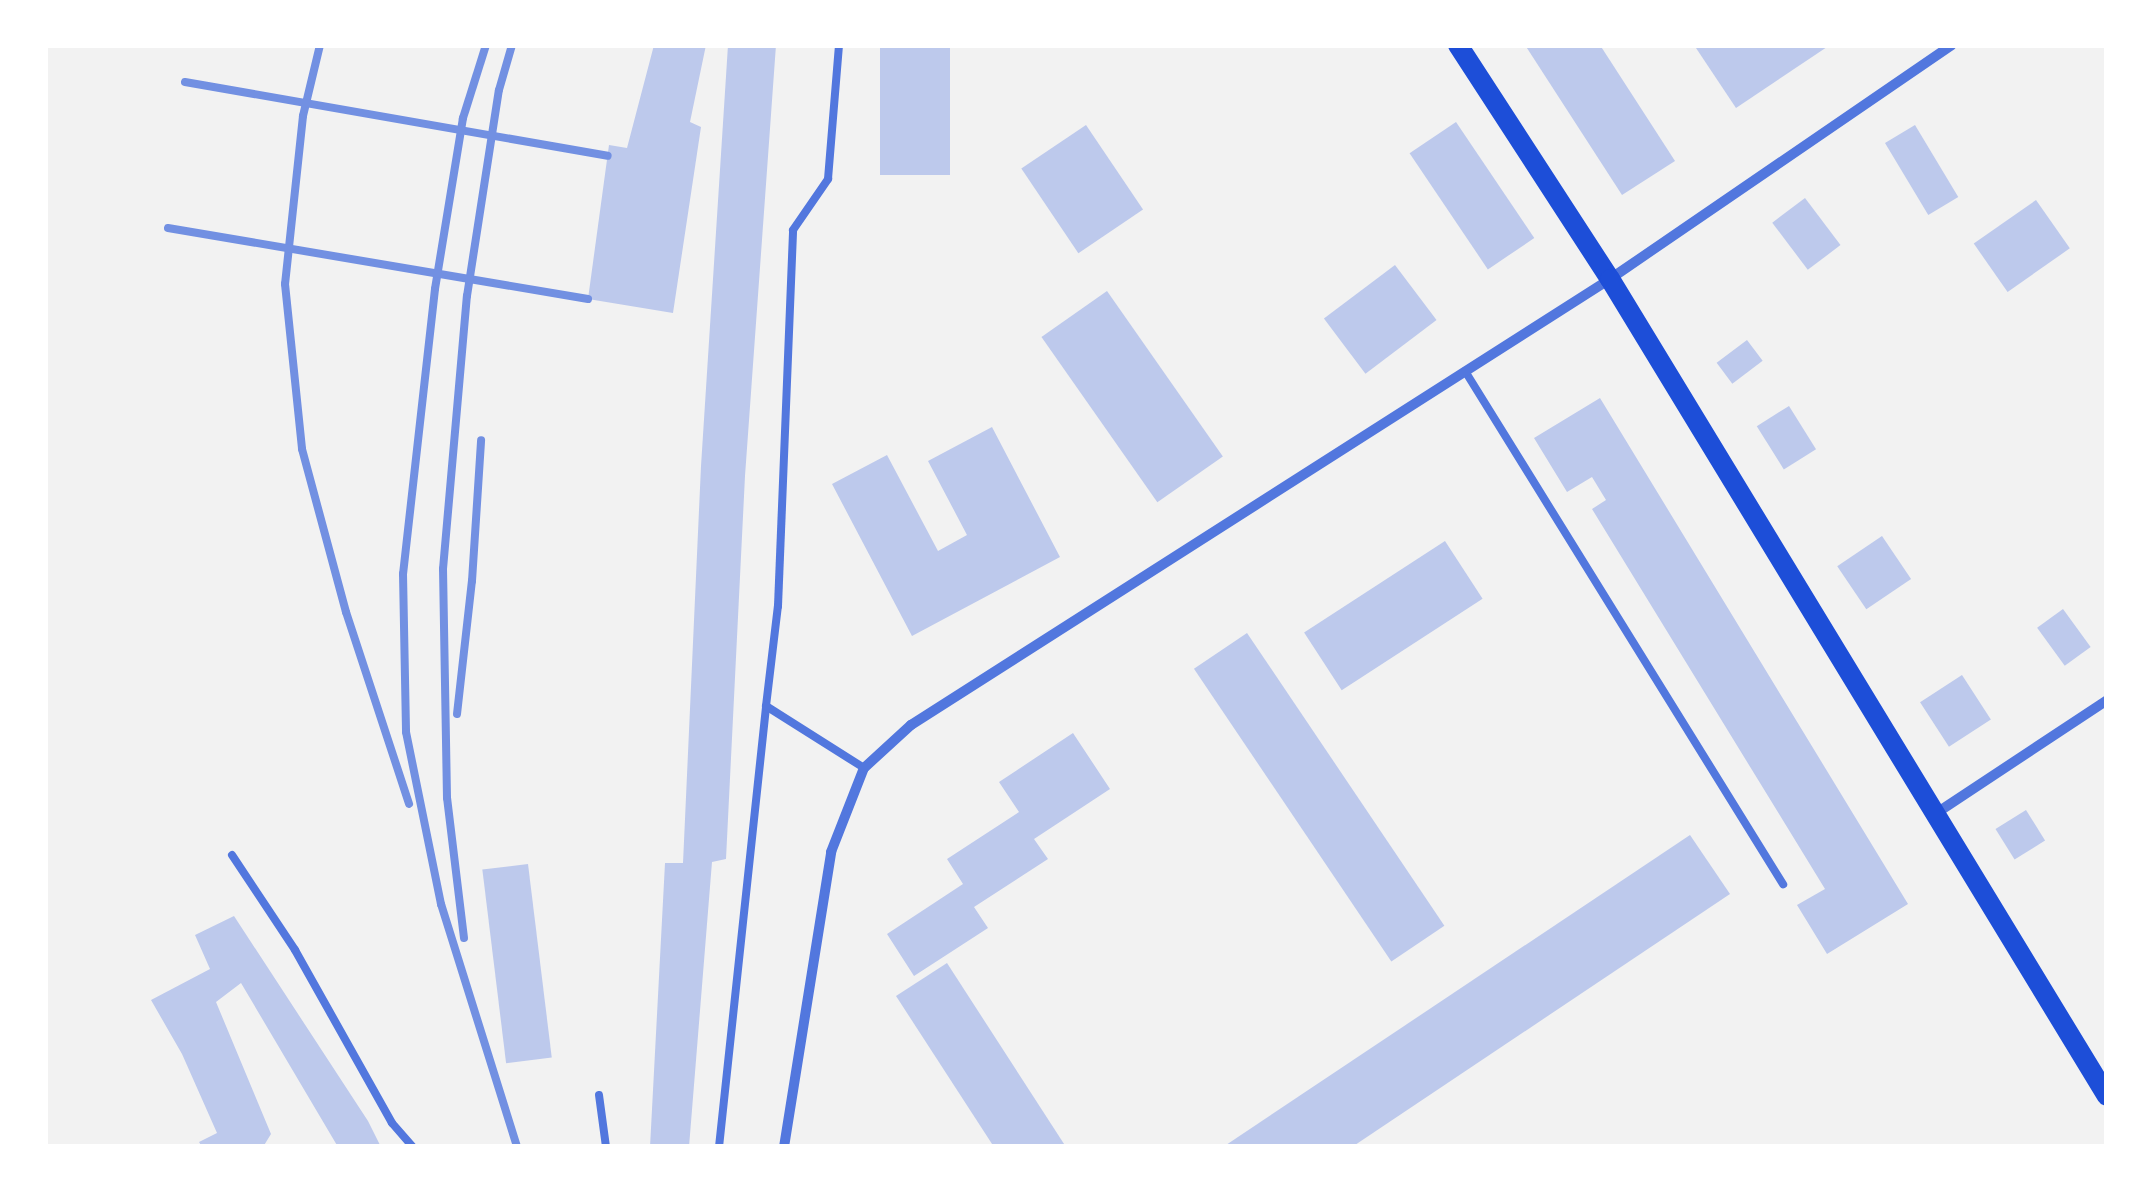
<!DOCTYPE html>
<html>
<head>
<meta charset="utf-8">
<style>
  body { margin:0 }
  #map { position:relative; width:2152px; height:1192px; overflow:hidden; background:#f2f2f2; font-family:"Open Sans",sans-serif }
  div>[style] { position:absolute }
  .building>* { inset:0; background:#bdc9ec; transform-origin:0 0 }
  .service>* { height:8px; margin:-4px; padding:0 4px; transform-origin:4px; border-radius:4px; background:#5277de }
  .minor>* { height:10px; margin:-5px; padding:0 5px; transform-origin:5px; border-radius:5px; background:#5277de }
  .secondary>* { height:20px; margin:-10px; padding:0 10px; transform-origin:10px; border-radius:10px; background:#1d4ed8 }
  .rail>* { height:8px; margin:-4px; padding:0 4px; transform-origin:4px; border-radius:4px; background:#7290e2 }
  span { translate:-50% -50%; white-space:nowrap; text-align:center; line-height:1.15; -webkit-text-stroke:8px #fff; paint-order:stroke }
  .frame { position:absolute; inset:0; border:48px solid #fff; pointer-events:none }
</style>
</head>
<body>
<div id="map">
  <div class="building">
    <div style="clip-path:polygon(654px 45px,706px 45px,690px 122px,701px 127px,673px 313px,588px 299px,609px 145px,627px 148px)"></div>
    <div style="clip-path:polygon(728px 45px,776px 45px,745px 476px,726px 859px,712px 862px,689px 1147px,650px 1147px,665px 863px,683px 863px,701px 466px)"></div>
    <div style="left:880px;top:45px;width:70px;height:130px"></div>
    <div style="clip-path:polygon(1525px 45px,1600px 45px,1675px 161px,1622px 195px)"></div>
    <div style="clip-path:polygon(1694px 45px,1830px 45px,1736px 108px)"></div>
    <div style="left:1456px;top:122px;width:140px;height:56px;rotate:56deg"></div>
    <div style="left:1086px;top:125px;width:102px;height:78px;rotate:56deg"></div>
    <div style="left:1915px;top:125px;width:84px;height:35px;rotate:59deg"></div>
    <div style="left:1805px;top:198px;width:59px;height:41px;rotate:53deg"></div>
    <div style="left:2036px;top:200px;width:59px;height:76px;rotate:55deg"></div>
    <div style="left:1395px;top:265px;width:69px;height:89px;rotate:53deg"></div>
    <div style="left:1107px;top:291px;width:202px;height:80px;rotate:55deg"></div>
    <div style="left:1747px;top:340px;width:26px;height:38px;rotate:53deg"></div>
    <div style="clip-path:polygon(1600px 398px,1908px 904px,1827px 954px,1797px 905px,1825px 889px,1592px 509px,1606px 500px,1592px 477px,1567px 492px,1534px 438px)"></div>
    <div style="left:1789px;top:406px;width:51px;height:38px;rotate:58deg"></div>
    <div style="clip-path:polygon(992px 427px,1060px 557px,912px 636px,832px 484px,887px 455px,938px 551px,967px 535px,928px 461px)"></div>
    <div style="left:1882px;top:536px;width:52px;height:54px;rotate:56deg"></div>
    <div style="left:1445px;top:541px;width:69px;height:168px;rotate:57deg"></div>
    <div style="left:2063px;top:609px;width:47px;height:32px;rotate:54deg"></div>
    <div style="left:1247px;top:633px;width:353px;height:64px;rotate:56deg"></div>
    <div style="left:1962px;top:675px;width:53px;height:50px;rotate:57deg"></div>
    <div style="clip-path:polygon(1073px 733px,1110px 789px,1034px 839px,1048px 859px,974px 907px,988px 928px,914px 976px,887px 934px,963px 884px,947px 859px,1019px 812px,999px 782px)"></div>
    <div style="left:2026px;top:810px;width:36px;height:36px;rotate:58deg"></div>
    <div style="clip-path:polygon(1690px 835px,1730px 894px,1352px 1147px,1223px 1147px)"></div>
    <div style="left:528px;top:864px;width:195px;height:46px;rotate:83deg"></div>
    <div style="clip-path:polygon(234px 916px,368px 1121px,381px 1147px,338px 1147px,241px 983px,216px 1002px,271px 1134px,263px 1147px,202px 1147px,199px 1142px,217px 1133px,182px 1054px,151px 1000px,210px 969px,195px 935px)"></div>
    <div style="clip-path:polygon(947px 963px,1066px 1147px,994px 1147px,896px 996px)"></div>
  </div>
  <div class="service">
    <div style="left:1465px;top:371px;width:604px;rotate:58.21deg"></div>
    <div style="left:766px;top:706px;width:101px;rotate:-83.2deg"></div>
    <div style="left:778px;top:606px;width:376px;rotate:-87.7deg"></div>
    <div style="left:793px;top:230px;width:62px;rotate:-55.5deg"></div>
    <div style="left:828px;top:179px;width:134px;rotate:-85.3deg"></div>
    <div style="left:232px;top:855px;width:114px;rotate:56.4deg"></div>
    <div style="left:295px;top:950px;width:198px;rotate:60.7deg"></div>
    <div style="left:392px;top:1123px;width:32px;rotate:49deg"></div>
    <div style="left:599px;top:1095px;width:52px;rotate:82.3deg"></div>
    <div style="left:719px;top:1147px;width:443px;rotate:-83.9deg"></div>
    <div style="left:766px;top:706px;width:116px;rotate:32.3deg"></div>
  </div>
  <div class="minor">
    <div style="left:1935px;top:814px;width:206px;rotate:-33.5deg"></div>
    <div style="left:784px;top:1147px;width:299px;rotate:-80.9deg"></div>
    <div style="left:831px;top:852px;width:90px;rotate:-68.6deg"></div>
    <div style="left:864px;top:768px;width:64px;rotate:-42.5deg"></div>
    <div style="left:911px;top:725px;width:829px;rotate:-32.54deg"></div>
    <div style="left:1610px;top:279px;width:414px;rotate:-34.4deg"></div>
  </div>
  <div class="secondary">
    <div style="left:1458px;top:45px;width:279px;rotate:57deg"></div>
    <div style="left:1610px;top:279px;width:956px;rotate:58.69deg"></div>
  </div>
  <div class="rail">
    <div style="left:320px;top:45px;width:73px;rotate:103.5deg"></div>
    <div style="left:303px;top:116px;width:169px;rotate:96.1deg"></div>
    <div style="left:285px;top:284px;width:166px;rotate:84.1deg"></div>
    <div style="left:302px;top:449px;width:169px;rotate:74.9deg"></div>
    <div style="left:346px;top:612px;width:202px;rotate:71.8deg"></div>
    <div style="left:486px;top:45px;width:77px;rotate:107.5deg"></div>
    <div style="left:463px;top:118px;width:173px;rotate:99.3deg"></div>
    <div style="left:435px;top:289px;width:287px;rotate:96.4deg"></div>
    <div style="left:403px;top:574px;width:158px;rotate:88.9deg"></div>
    <div style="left:406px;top:732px;width:176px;rotate:78.5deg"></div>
    <div style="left:441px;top:904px;width:255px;rotate:72.6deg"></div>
    <div style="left:185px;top:82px;width:429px;rotate:9.9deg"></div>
    <div style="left:168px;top:228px;width:426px;rotate:9.6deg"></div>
    <div style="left:457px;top:714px;width:134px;rotate:-83.6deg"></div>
    <div style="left:472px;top:581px;width:141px;rotate:-86.3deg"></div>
    <div style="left:464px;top:938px;width:141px;rotate:-96.9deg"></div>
    <div style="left:447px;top:798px;width:229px;rotate:-91deg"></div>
    <div style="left:443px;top:569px;width:274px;rotate:-85deg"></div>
    <div style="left:467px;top:296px;width:208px;rotate:-81.2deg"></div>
    <div style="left:499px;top:90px;width:47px;rotate:-73.9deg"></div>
  </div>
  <div class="frame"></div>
</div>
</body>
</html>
